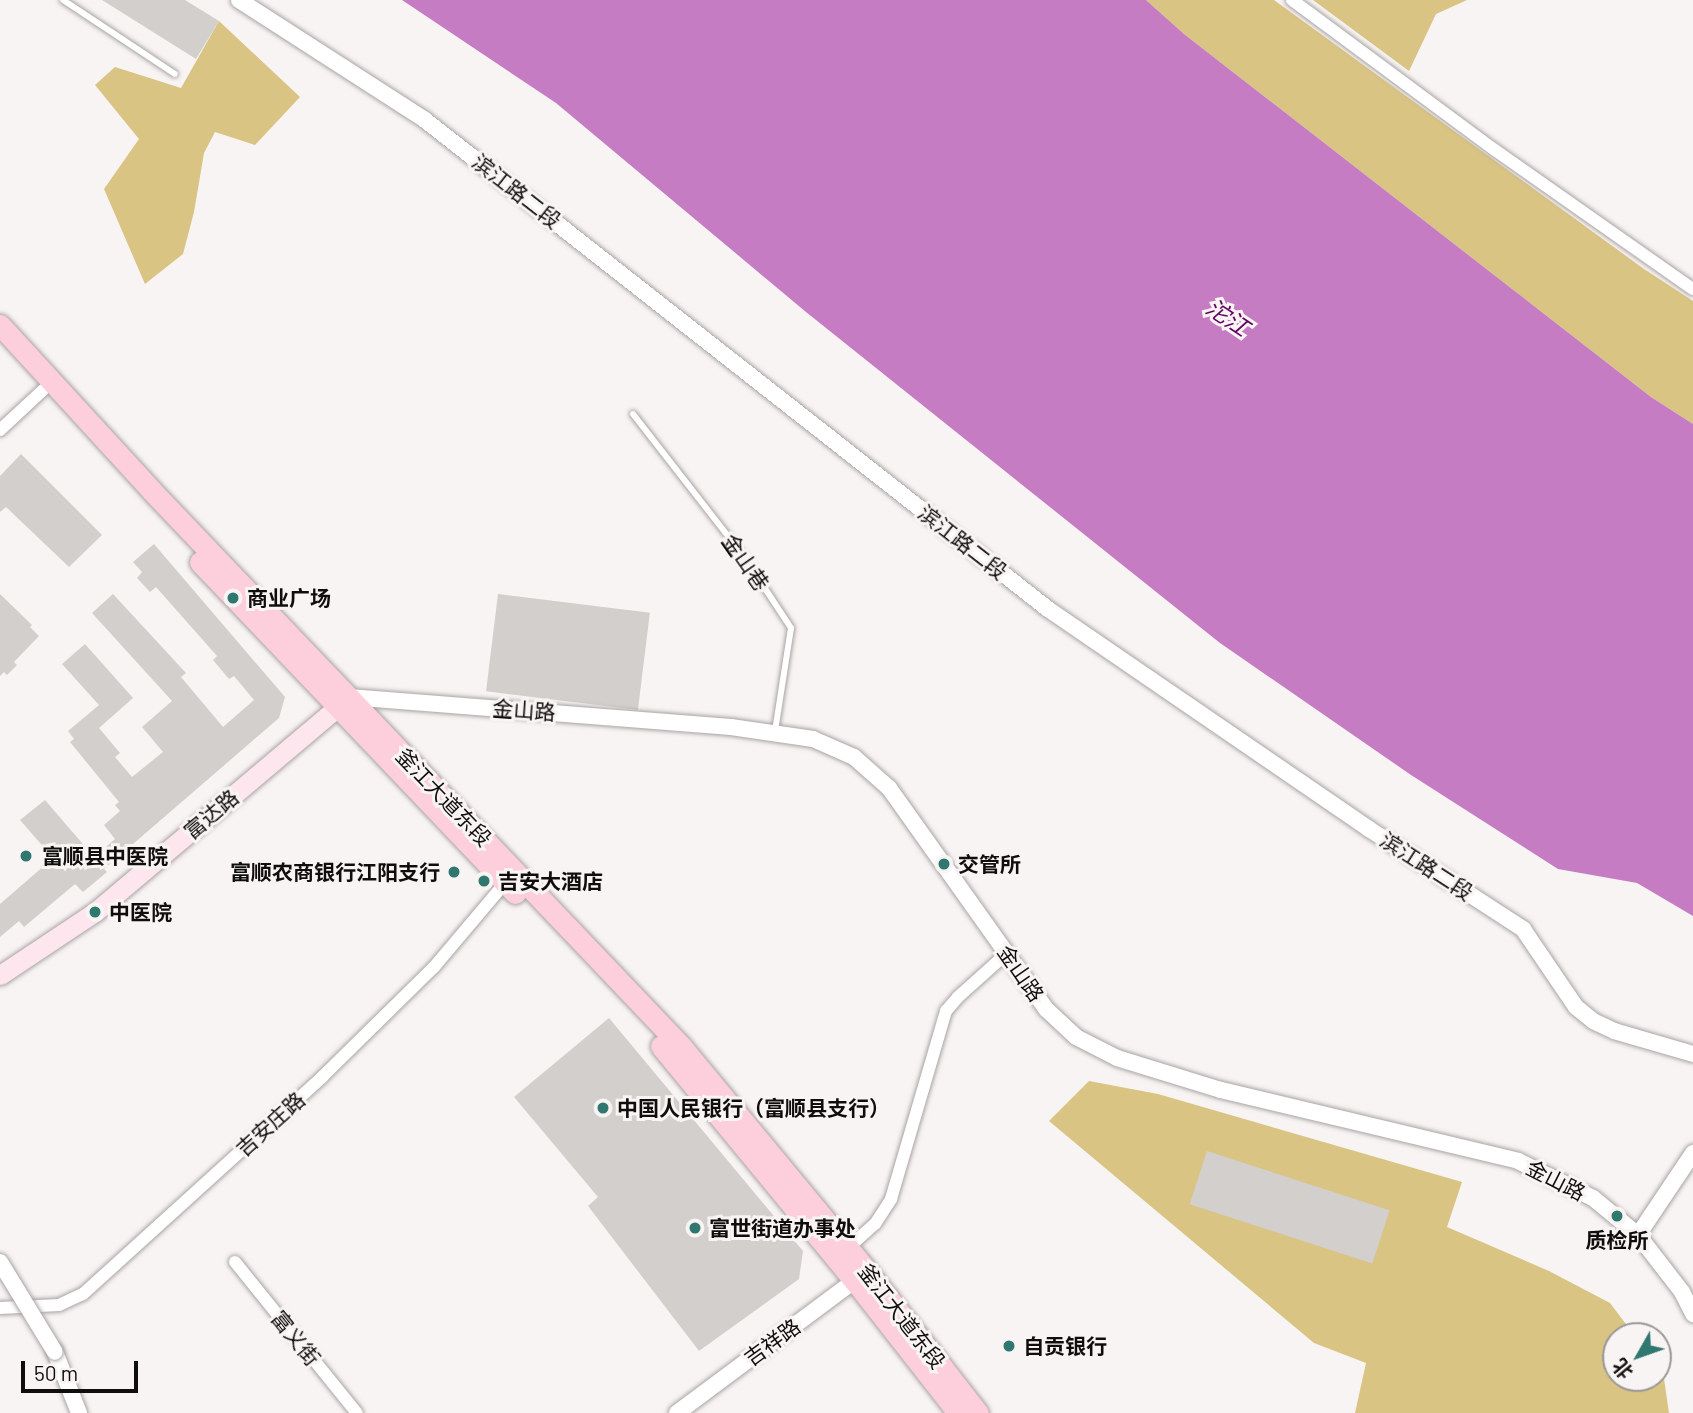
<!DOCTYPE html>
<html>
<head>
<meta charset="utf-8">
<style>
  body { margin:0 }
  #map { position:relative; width:1693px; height:1413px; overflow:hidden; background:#f8f4f3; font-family:Barlow,"Noto Sans SC",sans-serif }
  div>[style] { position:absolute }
  .green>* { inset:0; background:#d9c483 }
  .water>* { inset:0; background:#c67cc3 }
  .building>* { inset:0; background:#d2cfcc; transform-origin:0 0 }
  .roads { filter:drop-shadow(0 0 2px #a9a4a4) drop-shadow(0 0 2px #a9a4a4) }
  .service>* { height:6px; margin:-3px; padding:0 3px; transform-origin:3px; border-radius:3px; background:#fff }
  .minor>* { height:12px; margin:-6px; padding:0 6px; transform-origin:6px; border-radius:6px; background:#fff }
  .tertiary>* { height:16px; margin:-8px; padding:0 8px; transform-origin:8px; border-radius:8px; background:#fff }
  .secondary>* { height:19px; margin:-9.5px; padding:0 9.5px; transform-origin:9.5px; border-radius:9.5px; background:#fee6ee }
  .primary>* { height:21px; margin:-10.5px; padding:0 10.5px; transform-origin:10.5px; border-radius:10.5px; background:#fdcedc }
  .bridges { filter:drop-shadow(0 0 2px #a9a4a4) drop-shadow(0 0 2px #a9a4a4) }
  .tertiary-bridge>* { height:16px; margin:-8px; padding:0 8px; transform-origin:8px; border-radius:8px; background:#fff }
  .dots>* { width:19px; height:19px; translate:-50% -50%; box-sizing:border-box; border:4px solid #f8f4f3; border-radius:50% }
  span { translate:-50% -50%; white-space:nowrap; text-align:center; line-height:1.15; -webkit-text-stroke:6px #f8f4f3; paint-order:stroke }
  .street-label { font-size:21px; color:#0f0e0d }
  .poi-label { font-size:21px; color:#0f0e0d; font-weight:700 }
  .left { translate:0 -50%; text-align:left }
  .right { translate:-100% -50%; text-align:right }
  .water-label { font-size:23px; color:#600060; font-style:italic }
  .north { position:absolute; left:1602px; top:1322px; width:70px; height:70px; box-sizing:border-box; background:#f8f4f3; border:2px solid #9b9897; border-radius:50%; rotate:230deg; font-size:19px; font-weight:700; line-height:28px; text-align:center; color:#0f0e0d }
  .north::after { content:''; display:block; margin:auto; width:24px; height:32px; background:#2f776f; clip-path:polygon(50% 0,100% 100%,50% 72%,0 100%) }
  .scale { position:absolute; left:21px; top:1361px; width:117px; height:32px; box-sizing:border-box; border:4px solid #0f0e0d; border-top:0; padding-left:9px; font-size:21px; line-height:24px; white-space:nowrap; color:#0f0e0d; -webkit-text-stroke:5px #f8f4f3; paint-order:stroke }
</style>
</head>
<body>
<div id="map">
  <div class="green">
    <div style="clip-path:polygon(1146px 0,1274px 0,1644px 269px,1693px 301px,1693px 424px,1651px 397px,1184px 34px)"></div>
    <div style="clip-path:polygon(1313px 0,1467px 0,1436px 14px,1409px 71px)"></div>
    <div style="clip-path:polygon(219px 21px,300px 97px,255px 145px,215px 132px,204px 153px,194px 212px,183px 254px,145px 284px,104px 189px,139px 139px,95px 85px,115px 67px,181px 88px)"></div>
    <div style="clip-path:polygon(1089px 1081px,1158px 1094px,1462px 1182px,1447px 1227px,1549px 1271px,1610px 1303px,1635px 1336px,1616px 1336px,1616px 1378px,1658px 1378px,1658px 1366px,1663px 1372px,1669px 1413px,1355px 1413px,1366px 1363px,1314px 1343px,1049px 1121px)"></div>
  </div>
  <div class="water">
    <div style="clip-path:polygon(402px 0,1146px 0,1184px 34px,1651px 397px,1693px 424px,1693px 916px,1637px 883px,1558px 869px,1411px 775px,1220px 643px,806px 312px,556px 103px)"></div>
  </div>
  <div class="building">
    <div style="clip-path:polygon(102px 0,185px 0,219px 21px,196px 59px)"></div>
    <div style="clip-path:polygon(21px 454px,102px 535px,69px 567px,6px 507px,0 512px,0 476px)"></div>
    <div style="clip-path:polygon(154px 544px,285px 697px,279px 718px,104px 869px,107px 872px,83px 892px,75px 884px,24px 927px,19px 921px,0 937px,0 904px,53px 858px,20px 820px,45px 800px,94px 857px,115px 839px,104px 825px,120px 811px,115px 805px,119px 802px,70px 742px,74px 739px,68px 731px,99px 705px,62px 664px,85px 644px,133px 698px,99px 728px,120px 753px,115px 757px,132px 777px,163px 752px,142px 727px,172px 701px,92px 613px,113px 594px,186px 673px,181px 677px,223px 727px,254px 700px,234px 676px,229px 679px,213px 660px,217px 656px,156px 587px,150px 592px,137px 578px,142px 572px,133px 562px)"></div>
    <div style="clip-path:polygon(0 594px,32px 625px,30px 627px,39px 636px,14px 662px,17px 665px,7px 675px,4px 672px,0 676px)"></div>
    <div style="left:498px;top:594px;width:153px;height:98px;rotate:7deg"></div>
    <div style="clip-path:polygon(609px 1018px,803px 1251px,799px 1279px,699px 1351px,588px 1206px,598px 1197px,514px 1097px)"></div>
    <div style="left:1207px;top:1151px;width:192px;height:56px;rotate:18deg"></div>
  </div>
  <div class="roads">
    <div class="service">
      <div style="left:63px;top:0;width:134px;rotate:33.5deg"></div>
      <div style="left:633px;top:414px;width:182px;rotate:52.1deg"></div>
      <div style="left:745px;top:558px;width:84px;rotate:56.7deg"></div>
      <div style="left:791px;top:628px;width:104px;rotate:98.8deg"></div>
    </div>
    <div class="minor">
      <div style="left:1292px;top:0;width:252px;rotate:36.5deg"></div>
      <div style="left:1495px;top:150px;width:242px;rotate:35.1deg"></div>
      <div style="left:0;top:430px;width:59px;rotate:-42.9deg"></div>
      <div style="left:848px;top:1248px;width:36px;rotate:-42deg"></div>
      <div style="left:875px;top:1224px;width:30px;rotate:-57deg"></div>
      <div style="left:891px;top:1199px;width:196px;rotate:-73.7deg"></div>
      <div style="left:946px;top:1011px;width:18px;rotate:-49deg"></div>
      <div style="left:958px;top:997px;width:66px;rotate:-41.9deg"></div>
      <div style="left:235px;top:1262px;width:194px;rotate:51.1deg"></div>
      <div style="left:0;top:1308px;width:59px;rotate:-2.9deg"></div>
      <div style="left:59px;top:1305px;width:26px;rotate:-25deg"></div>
      <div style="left:83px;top:1294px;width:323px;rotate:-42.2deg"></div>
      <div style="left:322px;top:1077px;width:157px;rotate:-44.5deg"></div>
      <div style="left:434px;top:967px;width:110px;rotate:-49.8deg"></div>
    </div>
    <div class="tertiary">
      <div style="left:239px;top:0;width:221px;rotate:32.8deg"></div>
      <div style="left:425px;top:120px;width:792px;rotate:38.13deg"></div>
      <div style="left:1048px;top:609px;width:389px;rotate:34.4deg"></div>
      <div style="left:1369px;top:829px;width:184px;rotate:33deg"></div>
      <div style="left:1523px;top:929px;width:94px;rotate:55.8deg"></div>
      <div style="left:1576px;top:1007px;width:22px;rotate:39deg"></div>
      <div style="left:1593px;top:1021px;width:23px;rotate:25deg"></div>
      <div style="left:1614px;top:1031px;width:82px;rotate:16.2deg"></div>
      <div style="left:349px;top:697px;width:383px;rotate:4.5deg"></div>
      <div style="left:731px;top:727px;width:83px;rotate:8.3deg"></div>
      <div style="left:813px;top:739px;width:45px;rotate:23.7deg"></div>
      <div style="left:854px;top:757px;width:47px;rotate:41.5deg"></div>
      <div style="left:889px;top:788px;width:271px;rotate:54.6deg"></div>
      <div style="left:1046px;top:1009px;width:41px;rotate:43deg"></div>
      <div style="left:1076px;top:1037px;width:46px;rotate:27.1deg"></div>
      <div style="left:1117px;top:1058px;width:109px;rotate:17.1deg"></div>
      <div style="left:1221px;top:1090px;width:305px;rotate:13.4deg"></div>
      <div style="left:1518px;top:1161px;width:84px;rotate:26.3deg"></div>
      <div style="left:1593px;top:1198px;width:58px;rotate:39.4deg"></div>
      <div style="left:1638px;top:1235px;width:72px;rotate:52.3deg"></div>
      <div style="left:1682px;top:1292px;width:25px;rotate:63deg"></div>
      <div style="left:1638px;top:1235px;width:99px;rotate:-56.1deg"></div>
      <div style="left:55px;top:1352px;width:66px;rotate:68.5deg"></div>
      <div style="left:677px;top:1413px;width:231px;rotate:-36.7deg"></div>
    </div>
    <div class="secondary">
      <div style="left:0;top:975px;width:114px;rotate:-33.6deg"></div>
      <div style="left:95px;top:912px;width:331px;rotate:-40.2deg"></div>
    </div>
    <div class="primary">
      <div style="left:0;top:325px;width:224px;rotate:47.5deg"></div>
      <div style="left:151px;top:490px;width:768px;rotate:46.37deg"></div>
      <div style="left:681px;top:1046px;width:292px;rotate:50.4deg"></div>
      <div style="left:867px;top:1271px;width:180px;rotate:52deg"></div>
      <div style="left:200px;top:562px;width:457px;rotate:46.4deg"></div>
      <div style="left:661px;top:1046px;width:305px;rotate:50.5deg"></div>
      <div style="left:855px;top:1281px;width:167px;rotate:52deg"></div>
    </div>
  </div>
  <div class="bridges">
    <div class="tertiary-bridge">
      <div style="left:0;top:1262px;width:105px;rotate:58.6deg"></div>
    </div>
  </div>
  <div class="dots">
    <div style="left:233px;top:598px;background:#2f776f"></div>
    <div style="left:26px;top:856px;background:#2f776f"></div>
    <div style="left:944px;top:864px;background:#2f776f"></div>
    <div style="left:454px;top:872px;background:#2f776f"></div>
    <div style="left:484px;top:881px;background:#2f776f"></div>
    <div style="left:95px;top:912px;background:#2f776f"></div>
    <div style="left:603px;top:1108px;background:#2f776f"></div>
    <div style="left:1617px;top:1216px;background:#2f776f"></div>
    <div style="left:695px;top:1228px;background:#2f776f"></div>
    <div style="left:1009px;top:1346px;background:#2f776f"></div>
  </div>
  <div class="street-label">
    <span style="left:517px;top:191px;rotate:38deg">滨江路二段</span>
    <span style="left:963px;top:542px;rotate:38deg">滨江路二段</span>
    <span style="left:746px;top:562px;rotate:55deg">金山巷</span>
    <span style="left:524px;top:710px;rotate:4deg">金山路</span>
    <span style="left:444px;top:797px;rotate:46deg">釜江大道东段</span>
    <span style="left:211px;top:814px;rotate:-40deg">富达路</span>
    <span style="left:1427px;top:866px;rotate:33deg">滨江路二段</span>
    <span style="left:1021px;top:973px;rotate:55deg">金山路</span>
    <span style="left:270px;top:1124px;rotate:-42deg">吉安庄路</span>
    <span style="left:1556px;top:1180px;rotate:27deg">金山路</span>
    <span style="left:902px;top:1316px;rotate:52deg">釜江大道东段</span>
    <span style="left:296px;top:1338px;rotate:51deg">富义街</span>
    <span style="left:772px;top:1342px;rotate:-36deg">吉祥路</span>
  </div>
  <div class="poi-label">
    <span class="left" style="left:247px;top:598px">商业广场</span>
    <span class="left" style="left:42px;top:856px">富顺县中医院</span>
    <span class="left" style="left:958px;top:864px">交管所</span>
    <span class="right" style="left:440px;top:872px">富顺农商银行江阳支行</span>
    <span class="left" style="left:498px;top:881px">吉安大酒店</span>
    <span class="left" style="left:109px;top:912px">中医院</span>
    <span class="left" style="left:617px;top:1108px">中国人民银行（富顺县支行）</span>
    <span class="left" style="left:709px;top:1228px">富世街道办事处</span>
    <span style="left:1617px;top:1240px">质检所</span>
    <span class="left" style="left:1023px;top:1346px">自贡银行</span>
  </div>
  <div class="water-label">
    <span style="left:1228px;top:317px;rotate:34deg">沱江</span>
  </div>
  <div class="north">北</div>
  <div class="scale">50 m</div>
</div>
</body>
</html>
